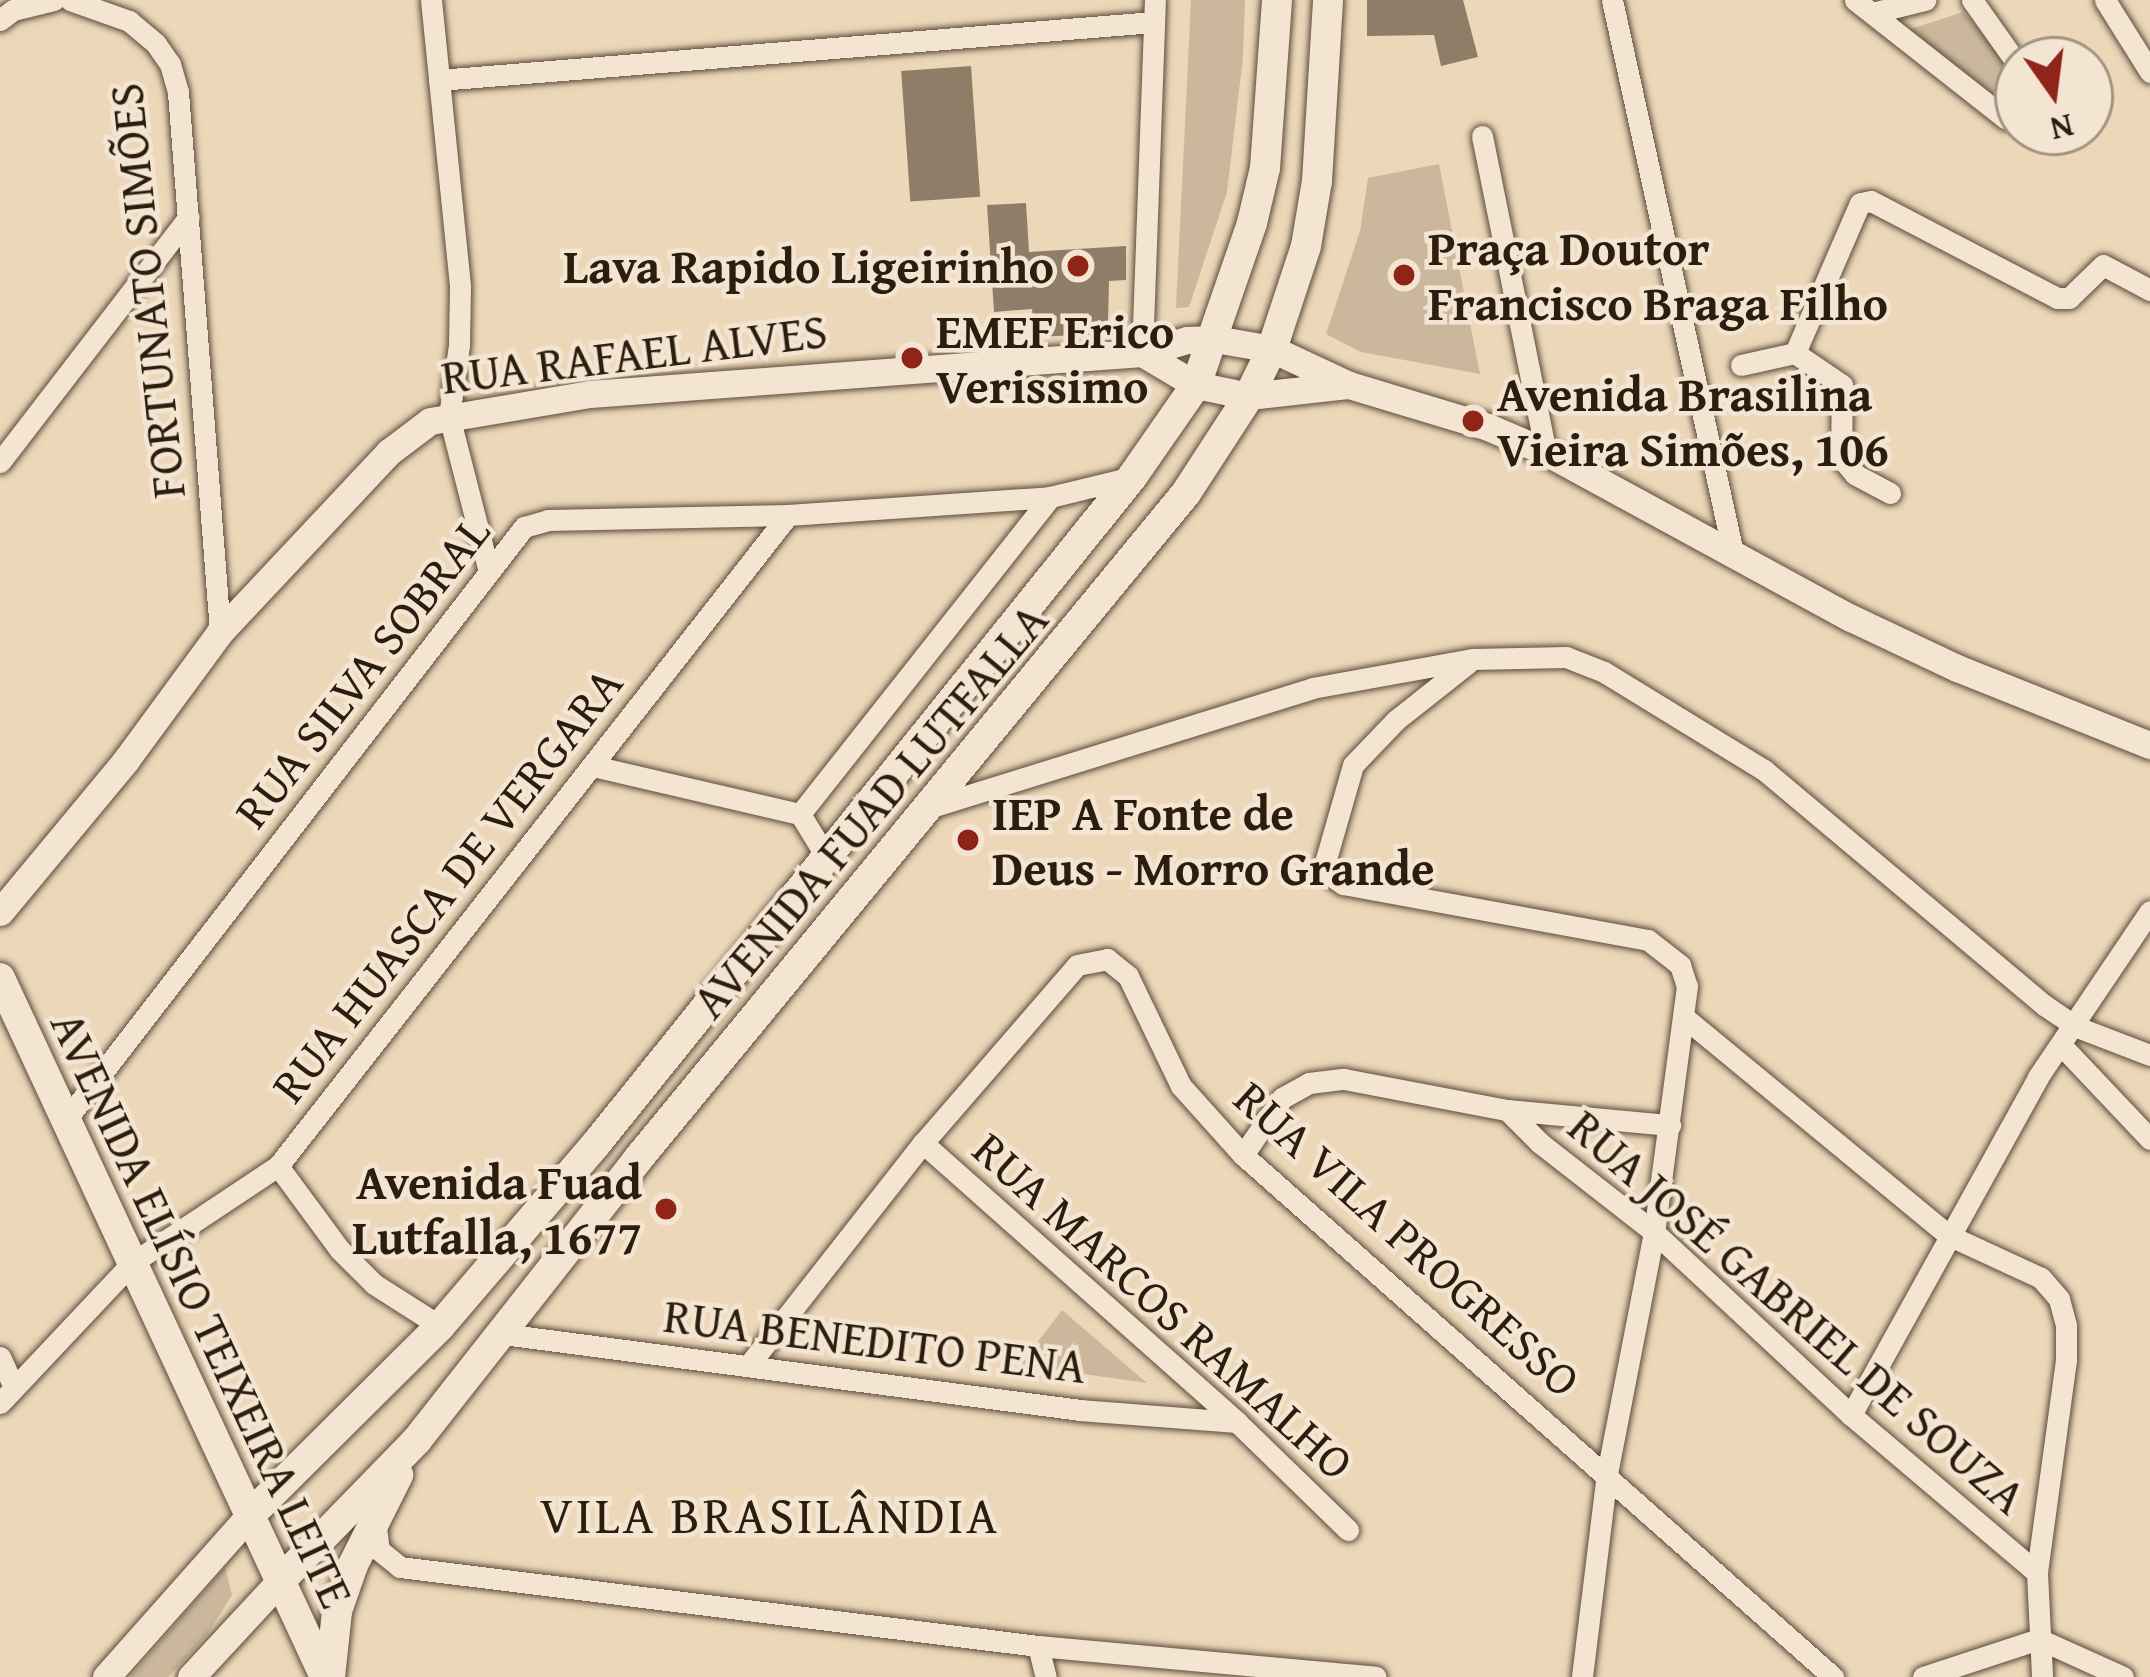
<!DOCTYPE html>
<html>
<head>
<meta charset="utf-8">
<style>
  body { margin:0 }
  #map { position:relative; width:2150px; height:1677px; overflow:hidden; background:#ecd7b9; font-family:"Gentium Book Plus",serif }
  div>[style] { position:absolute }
  .green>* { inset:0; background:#cbb89c }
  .building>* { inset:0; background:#8f7e67; transform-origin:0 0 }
  .roads { filter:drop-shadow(0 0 3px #5b4c3a) drop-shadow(0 0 3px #5b4c3a) }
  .minor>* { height:21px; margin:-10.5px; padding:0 10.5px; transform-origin:10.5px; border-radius:10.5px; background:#f3e5d2 }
  .tertiary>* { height:27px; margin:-13.5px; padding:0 13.5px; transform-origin:13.5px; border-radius:13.5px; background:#f3e5d2 }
  .secondary>* { height:30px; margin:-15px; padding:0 15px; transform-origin:15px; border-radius:15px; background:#f3e5d2 }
  .dots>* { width:33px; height:33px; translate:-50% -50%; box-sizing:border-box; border:6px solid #f3e5d2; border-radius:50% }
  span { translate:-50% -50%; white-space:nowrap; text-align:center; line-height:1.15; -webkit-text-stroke:9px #f3e5d2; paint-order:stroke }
  .poi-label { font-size:48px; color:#2b1e0f; font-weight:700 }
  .left { translate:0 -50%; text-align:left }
  .right { translate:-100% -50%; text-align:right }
  .street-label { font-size:48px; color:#2b1e0f }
  .neighbourhood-label { font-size:51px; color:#2b1e0f; letter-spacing:3px }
  .north { position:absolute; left:1994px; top:36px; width:120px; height:120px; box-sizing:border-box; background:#f3e5d2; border:3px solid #a39584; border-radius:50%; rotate:166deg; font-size:33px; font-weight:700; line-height:48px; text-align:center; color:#2b1e0f }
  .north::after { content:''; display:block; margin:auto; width:42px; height:54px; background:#8f2418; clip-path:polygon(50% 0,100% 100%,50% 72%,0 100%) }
</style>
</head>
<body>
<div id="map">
  <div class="green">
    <div style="clip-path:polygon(1191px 0,1245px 0,1243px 57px,1227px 192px,1189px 307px,1176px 308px)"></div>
    <div style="clip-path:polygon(1963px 12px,2018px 72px,2018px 112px,2011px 114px,1908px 30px)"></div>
    <div style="clip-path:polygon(1439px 164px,1480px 374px,1361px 352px,1326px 334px,1360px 231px,1368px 178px)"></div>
    <div style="clip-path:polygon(1062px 1310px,1147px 1383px,1020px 1365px)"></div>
    <div style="clip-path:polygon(225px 1567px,232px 1595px,207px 1635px,168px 1677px,130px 1677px)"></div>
  </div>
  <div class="building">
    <div style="clip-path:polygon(1367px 0,1463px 0,1478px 57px,1441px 66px,1434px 35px,1367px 36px)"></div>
    <div style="left:971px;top:66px;width:131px;height:70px;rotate:86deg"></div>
    <div style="clip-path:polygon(1026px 203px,1029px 252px,1126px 246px,1126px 280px,1109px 281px,1108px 323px,1100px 334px,1035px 337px,1032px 309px,994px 312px,987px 205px)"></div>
  </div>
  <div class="roads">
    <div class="minor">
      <div style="left:70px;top:0;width:63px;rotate:19.6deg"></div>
      <div style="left:129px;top:21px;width:35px;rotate:40deg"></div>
      <div style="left:156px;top:44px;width:24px;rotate:55deg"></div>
      <div style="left:170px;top:64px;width:29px;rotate:74deg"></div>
      <div style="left:178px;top:92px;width:542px;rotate:85.55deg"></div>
      <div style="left:431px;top:0;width:288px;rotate:84.2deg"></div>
      <div style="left:460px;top:287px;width:58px;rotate:91deg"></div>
      <div style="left:459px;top:345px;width:72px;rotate:98deg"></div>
      <div style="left:449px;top:416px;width:161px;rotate:75.6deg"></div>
      <div style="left:1612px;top:0;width:570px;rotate:77.65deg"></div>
      <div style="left:1855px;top:0;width:191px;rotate:38.2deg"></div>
      <div style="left:2005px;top:118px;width:13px;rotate:13deg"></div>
      <div style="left:1972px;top:0;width:80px;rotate:54.7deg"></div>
      <div style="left:2105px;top:0;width:85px;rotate:58deg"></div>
      <div style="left:1872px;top:13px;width:55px;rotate:-13.8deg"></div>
      <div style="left:0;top:20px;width:16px;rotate:-38deg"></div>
      <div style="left:13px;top:10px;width:42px;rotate:-13.7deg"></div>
      <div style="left:439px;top:80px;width:717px;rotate:-4.64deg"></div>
      <div style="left:1482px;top:136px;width:322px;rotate:78.6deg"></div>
      <div style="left:1142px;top:353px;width:353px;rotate:-87.9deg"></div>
      <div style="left:1741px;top:365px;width:55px;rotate:-12.5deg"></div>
      <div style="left:0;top:462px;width:309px;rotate:-52.4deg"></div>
      <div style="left:1890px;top:493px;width:40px;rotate:-152deg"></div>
      <div style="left:1855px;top:474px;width:21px;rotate:-131deg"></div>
      <div style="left:1841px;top:458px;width:73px;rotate:-89.2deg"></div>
      <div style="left:1842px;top:385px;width:57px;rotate:-145.8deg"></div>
      <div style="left:1795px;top:353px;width:163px;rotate:-66.6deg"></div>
      <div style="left:1860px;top:203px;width:11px;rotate:-10deg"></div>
      <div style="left:1871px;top:201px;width:210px;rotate:27.5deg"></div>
      <div style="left:2057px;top:298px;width:12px"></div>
      <div style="left:2069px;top:298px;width:47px;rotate:-44.1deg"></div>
      <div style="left:2103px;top:265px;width:53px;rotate:28deg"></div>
      <div style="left:1468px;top:663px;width:92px;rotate:141.6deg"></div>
      <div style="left:1396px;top:720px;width:62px;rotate:133.7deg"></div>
      <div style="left:1353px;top:765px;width:98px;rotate:106deg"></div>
      <div style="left:1326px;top:859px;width:16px;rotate:76deg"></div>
      <div style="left:1330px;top:875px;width:16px;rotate:35deg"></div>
      <div style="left:1343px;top:884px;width:310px;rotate:10.4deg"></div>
      <div style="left:1648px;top:940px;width:41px;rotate:38deg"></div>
      <div style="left:1680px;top:965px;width:22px;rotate:72deg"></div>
      <div style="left:1687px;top:986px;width:248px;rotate:97.6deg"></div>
      <div style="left:1654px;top:1232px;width:246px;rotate:101deg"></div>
      <div style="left:1607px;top:1473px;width:206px;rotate:97deg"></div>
      <div style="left:593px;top:766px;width:212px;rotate:13.1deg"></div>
      <div style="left:931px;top:807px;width:399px;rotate:-17.3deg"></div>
      <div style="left:1312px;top:688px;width:164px;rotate:-10.2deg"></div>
      <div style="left:1473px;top:659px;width:93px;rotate:-1.2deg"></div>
      <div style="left:1566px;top:657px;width:41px;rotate:21.5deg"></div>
      <div style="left:1604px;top:672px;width:188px;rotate:31.5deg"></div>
      <div style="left:1764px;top:770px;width:366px;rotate:40deg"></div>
      <div style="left:2044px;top:1005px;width:40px;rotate:34deg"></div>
      <div style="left:2077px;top:1027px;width:78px;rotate:21deg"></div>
      <div style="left:827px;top:858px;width:52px;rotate:-121.5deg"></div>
      <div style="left:800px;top:814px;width:404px;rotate:-51.7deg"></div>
      <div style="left:1685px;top:1018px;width:341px;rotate:39.5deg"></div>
      <div style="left:1948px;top:1235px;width:102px;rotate:24.8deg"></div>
      <div style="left:2041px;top:1278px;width:28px;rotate:49deg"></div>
      <div style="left:2059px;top:1299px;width:27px;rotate:75deg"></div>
      <div style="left:2066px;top:1325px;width:35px;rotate:90deg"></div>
      <div style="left:2066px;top:1360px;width:215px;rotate:97.8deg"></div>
      <div style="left:2037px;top:1573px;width:104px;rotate:87.2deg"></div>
      <div style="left:2062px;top:1046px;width:128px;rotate:46.6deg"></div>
      <div style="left:1507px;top:1110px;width:47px;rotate:45deg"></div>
      <div style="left:1540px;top:1143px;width:145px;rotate:38deg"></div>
      <div style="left:1654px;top:1232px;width:269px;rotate:42.9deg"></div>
      <div style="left:1851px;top:1415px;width:244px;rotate:40.3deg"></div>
      <div style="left:65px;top:1121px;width:751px;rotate:-52.31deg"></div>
      <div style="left:524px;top:527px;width:25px;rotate:-16deg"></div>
      <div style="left:548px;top:520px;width:240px;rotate:-1.2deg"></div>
      <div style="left:788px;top:515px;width:263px;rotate:-3.9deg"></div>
      <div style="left:1050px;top:497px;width:84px;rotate:-13.7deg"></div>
      <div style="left:923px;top:1143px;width:420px;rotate:41.6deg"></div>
      <div style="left:1237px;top:1422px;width:155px;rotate:44.2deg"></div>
      <div style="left:1243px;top:1155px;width:69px;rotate:-55.6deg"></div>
      <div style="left:1282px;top:1098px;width:31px;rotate:-29deg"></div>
      <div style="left:1309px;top:1083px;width:35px;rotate:-7deg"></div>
      <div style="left:1344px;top:1079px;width:166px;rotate:10.8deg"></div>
      <div style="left:1507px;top:1110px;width:164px;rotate:5.3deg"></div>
      <div style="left:278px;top:1166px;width:104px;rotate:53.6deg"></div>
      <div style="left:340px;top:1250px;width:48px;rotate:45deg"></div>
      <div style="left:374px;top:1284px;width:78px;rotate:32.5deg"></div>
      <div style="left:503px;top:1334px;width:582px;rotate:7.5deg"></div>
      <div style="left:1080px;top:1410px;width:157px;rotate:4.4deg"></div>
      <div style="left:0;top:1357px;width:33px;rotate:65deg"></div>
      <div style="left:748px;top:1366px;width:283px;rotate:-51.9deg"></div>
      <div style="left:923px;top:1143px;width:235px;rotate:-49.1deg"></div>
      <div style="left:1077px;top:965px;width:31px;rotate:-11deg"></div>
      <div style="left:1107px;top:959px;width:27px;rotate:39deg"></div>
      <div style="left:1128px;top:976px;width:122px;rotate:64.3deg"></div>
      <div style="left:1181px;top:1086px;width:93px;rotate:48.1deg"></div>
      <div style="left:1243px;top:1155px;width:788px;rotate:41.5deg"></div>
      <div style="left:0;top:1403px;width:192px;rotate:-46.7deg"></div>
      <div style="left:132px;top:1263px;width:175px;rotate:-33.6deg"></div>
      <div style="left:278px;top:1166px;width:827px;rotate:-51.92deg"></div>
      <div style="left:1851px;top:1415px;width:386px;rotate:-61deg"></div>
      <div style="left:2038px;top:1077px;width:200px;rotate:-56deg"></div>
      <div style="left:375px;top:1519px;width:31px;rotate:83deg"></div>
      <div style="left:379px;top:1550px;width:27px;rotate:39deg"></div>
      <div style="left:400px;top:1567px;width:643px;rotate:7.06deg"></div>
      <div style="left:1038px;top:1646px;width:339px;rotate:5.2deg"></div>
      <div style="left:2039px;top:1639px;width:92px;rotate:24.3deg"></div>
      <div style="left:1038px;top:1646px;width:32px;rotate:76deg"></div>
      <div style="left:1923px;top:1677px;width:122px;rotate:-18.1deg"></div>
    </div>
    <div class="tertiary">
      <div style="left:1142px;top:353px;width:63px;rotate:30.7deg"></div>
      <div style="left:1196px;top:385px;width:54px;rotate:11.7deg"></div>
      <div style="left:1249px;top:396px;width:101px;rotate:-6.3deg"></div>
      <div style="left:0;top:912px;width:197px;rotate:-50.3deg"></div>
      <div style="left:126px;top:760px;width:159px;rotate:-53.7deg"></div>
      <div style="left:220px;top:632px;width:247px;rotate:-46.8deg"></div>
      <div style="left:389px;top:452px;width:51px;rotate:-37.1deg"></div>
      <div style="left:430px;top:421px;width:162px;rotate:-9.6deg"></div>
      <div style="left:590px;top:394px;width:554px;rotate:-4.25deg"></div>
      <div style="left:1142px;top:353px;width:47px;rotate:-16.1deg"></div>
      <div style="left:1187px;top:340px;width:28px;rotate:-2deg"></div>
      <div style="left:1215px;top:339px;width:58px;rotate:10deg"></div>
      <div style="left:1272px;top:349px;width:85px;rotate:25.1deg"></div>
      <div style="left:1349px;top:385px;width:145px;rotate:16.8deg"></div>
      <div style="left:1488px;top:427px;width:63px;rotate:23.3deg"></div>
      <div style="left:1546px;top:452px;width:347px;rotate:28.6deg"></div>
      <div style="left:1851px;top:618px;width:117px;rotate:25.3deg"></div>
      <div style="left:1957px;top:668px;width:208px;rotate:21.8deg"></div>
      <div style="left:106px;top:1677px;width:215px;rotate:-48.4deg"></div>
      <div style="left:191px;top:1677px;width:131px;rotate:-47.2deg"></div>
    </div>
    <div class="secondary">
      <div style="left:0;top:978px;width:771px;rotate:65.06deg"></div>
      <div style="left:249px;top:1516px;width:269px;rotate:-44.8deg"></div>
      <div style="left:440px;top:1326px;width:240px;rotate:-49.4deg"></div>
      <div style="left:596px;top:1144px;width:856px;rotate:-51.21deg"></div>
      <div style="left:1132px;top:477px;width:112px;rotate:-55.2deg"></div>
      <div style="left:1196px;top:385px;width:171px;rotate:-70.9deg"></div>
      <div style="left:1252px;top:223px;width:57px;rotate:-76.7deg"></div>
      <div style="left:1265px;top:168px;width:168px;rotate:-85.9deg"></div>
      <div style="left:280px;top:1581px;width:197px;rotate:-45.8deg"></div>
      <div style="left:417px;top:1440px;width:357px;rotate:-51.8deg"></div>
      <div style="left:638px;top:1159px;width:862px;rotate:-50.55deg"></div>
      <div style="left:1186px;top:493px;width:116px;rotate:-57deg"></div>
      <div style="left:1249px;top:396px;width:52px;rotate:-63.9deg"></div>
      <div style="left:1272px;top:349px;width:108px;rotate:-71.7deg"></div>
      <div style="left:1306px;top:246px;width:66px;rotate:-80.4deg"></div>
      <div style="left:1317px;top:181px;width:181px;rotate:-86.5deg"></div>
      <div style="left:330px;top:1677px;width:66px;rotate:-83.9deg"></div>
      <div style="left:337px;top:1611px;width:49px;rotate:-70.8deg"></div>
      <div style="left:353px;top:1565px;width:101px;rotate:-63.4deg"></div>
    </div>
  </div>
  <div class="dots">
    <div style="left:1078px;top:266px;background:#8f2418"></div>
    <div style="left:1404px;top:275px;background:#8f2418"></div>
    <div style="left:912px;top:358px;background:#8f2418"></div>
    <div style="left:1473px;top:421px;background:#8f2418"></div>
    <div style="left:968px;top:840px;background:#8f2418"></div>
    <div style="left:666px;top:1209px;background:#8f2418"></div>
  </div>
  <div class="poi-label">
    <span class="left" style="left:1428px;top:275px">Praça Doutor<br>Francisco Braga Filho</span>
    <span class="right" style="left:1054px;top:266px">Lava Rapido Ligeirinho</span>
    <span class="left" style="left:936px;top:358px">EMEF Erico<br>Verissimo</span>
    <span class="left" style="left:1497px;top:421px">Avenida Brasilina<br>Vieira Simões, 106</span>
    <span class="left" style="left:992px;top:840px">IEP A Fonte de<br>Deus - Morro Grande</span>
    <span class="right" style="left:642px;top:1209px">Avenida Fuad<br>Lutfalla, 1677</span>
  </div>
  <div class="street-label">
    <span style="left:146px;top:291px;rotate:-96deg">FORTUNATO SIMÕES</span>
    <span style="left:634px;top:353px;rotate:-7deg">RUA RAFAEL ALVES</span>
    <span style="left:361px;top:671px;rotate:-52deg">RUA SILVA SOBRAL</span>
    <span style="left:869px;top:810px;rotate:-50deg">AVENIDA FUAD LUTFALLA</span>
    <span style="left:446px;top:884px;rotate:-52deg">RUA HUASCA DE VERGARA</span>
    <span style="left:1408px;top:1238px;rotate:42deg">RUA VILA PROGRESSO</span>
    <span style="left:1164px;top:1305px;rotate:42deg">RUA MARCOS RAMALHO</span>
    <span style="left:203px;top:1309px;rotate:65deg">AVENIDA ELÍSIO TEIXEIRA LEITE</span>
    <span style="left:1798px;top:1311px;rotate:41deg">RUA JOSÉ GABRIEL DE SOUZA</span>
    <span style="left:875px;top:1340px;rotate:7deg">RUA BENEDITO PENA</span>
  </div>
  <div class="neighbourhood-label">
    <span style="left:770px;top:1515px">VILA BRASILÂNDIA</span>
  </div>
  <div class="north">N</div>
</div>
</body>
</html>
